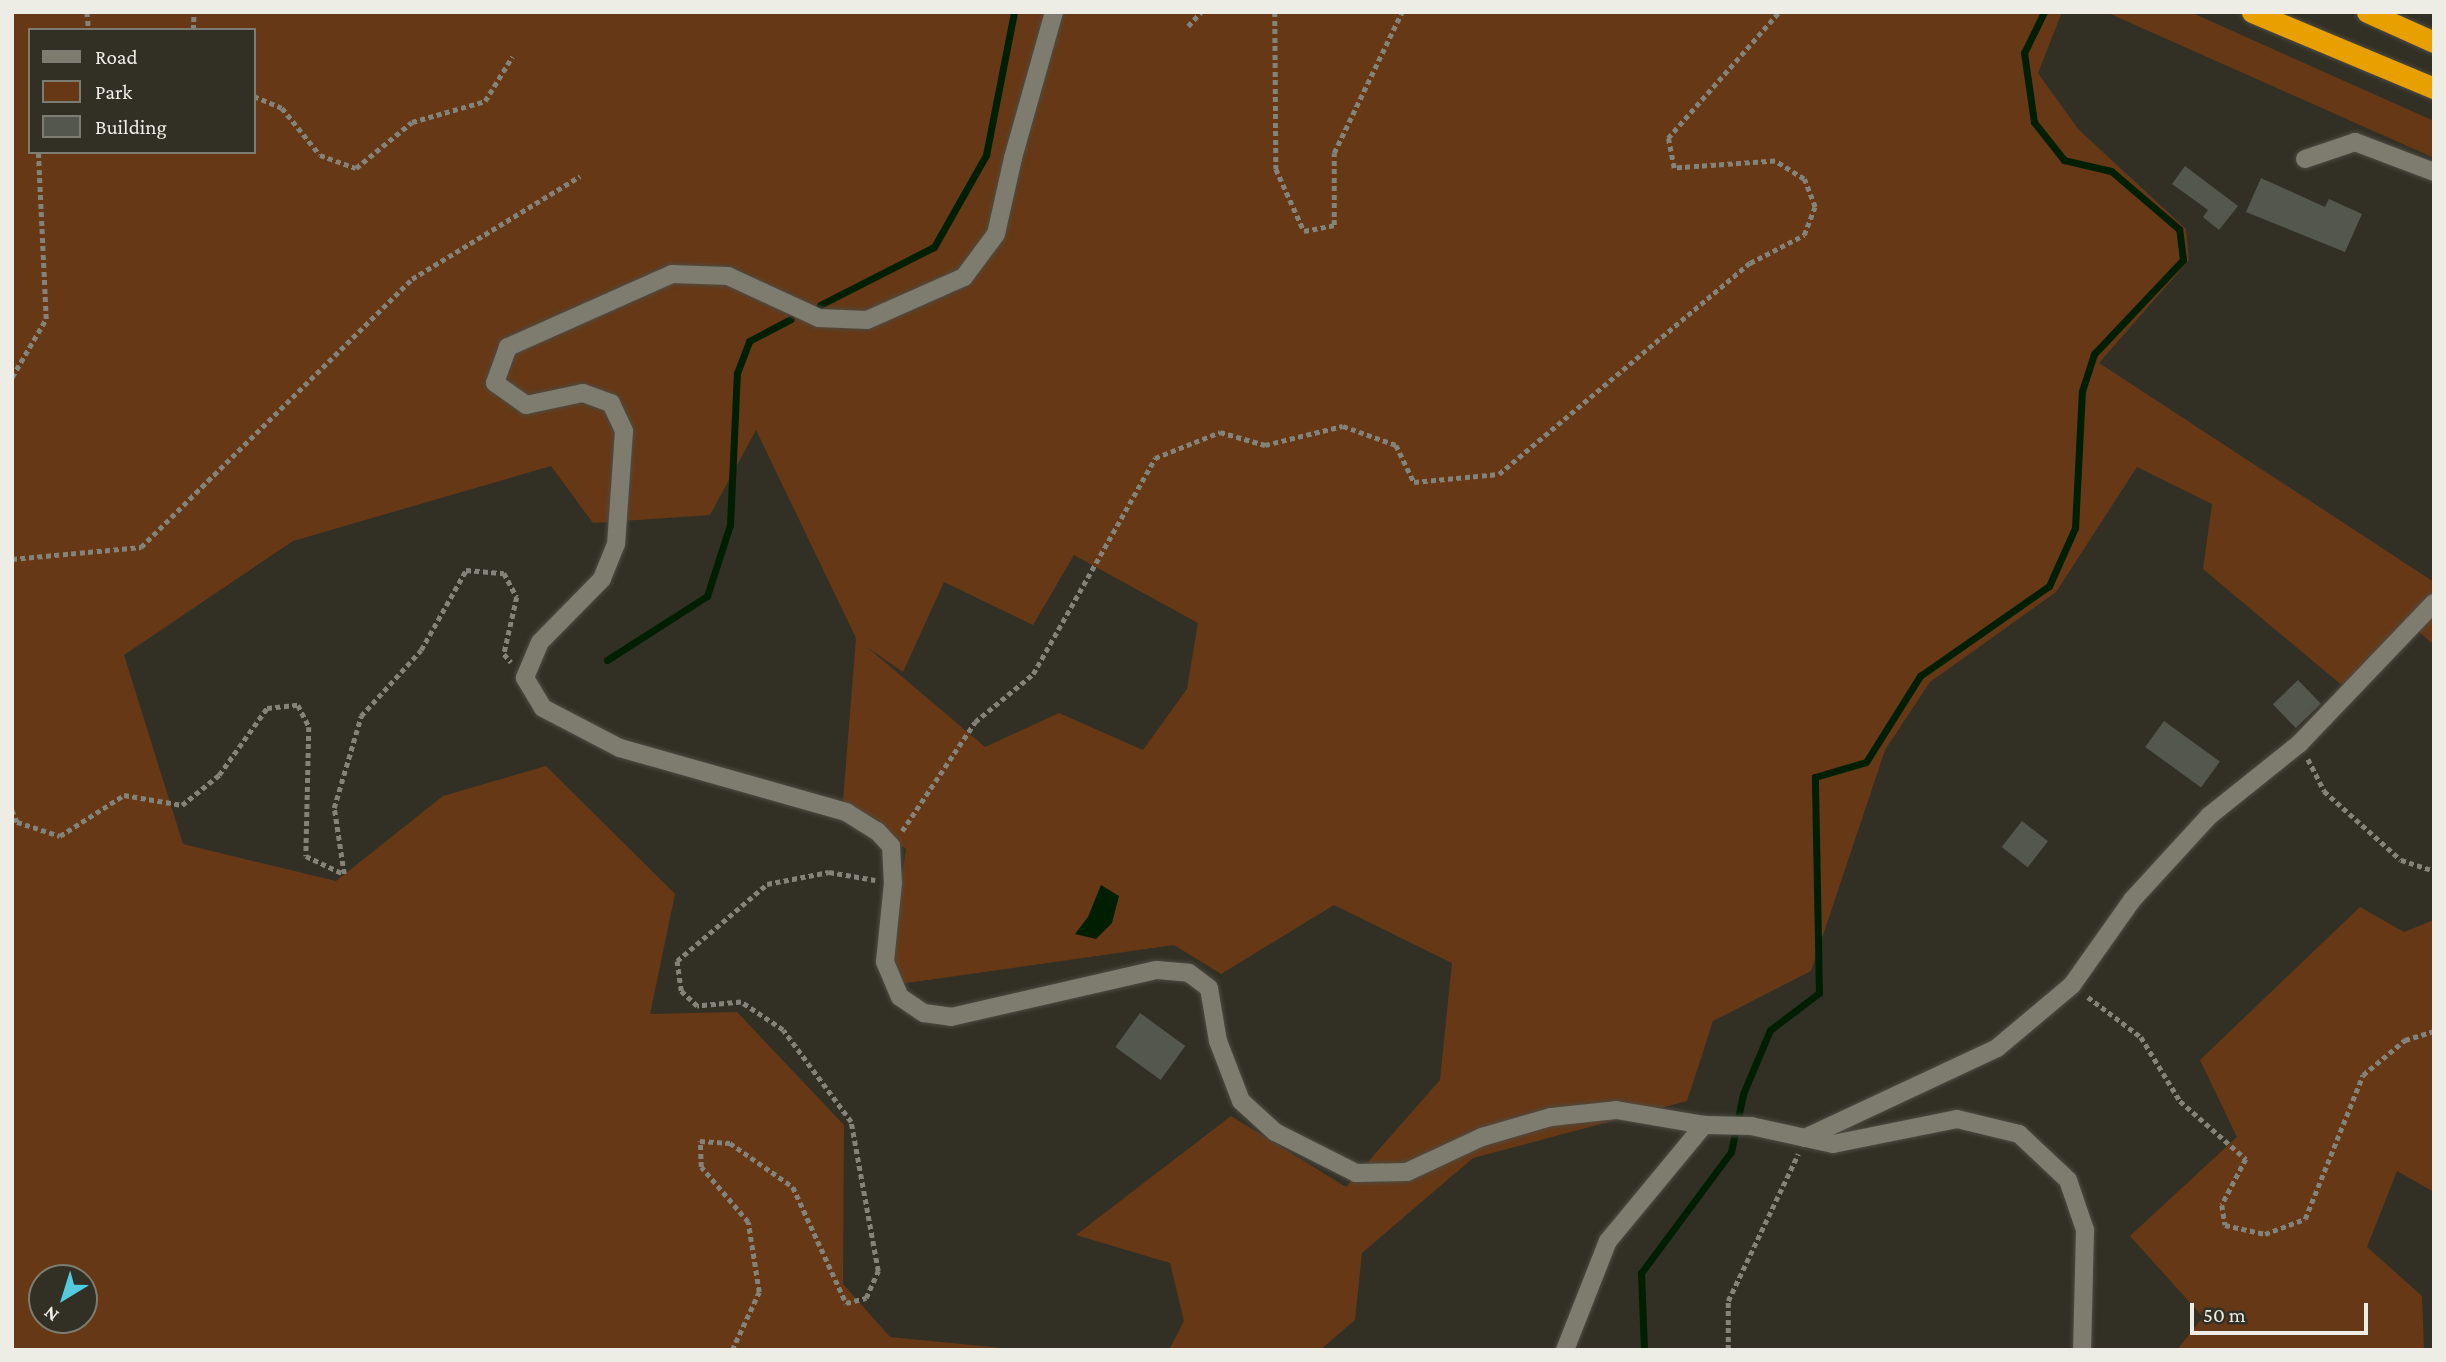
<!DOCTYPE html>
<html>
<head>
<meta charset="utf-8">
<style>
  body { margin:0 }
  #map { position:relative; width:2446px; height:1362px; overflow:hidden; background:#323025; font-family:"Crimson Pro",serif }
  div>[style] { position:absolute }
  .green>* { inset:0; background:#673815 }
  .water>* { inset:0; background:#001f02 }
  .stream>* { height:7px; margin:-3.5px; padding:0 3.5px; transform-origin:3.5px; border-radius:3.5px; background:#001f02 }
  .building>* { inset:0; background:#54584c; transform-origin:0 0 }
  .path>* { height:4.5px; margin-top:-2.25px; transform-origin:0; background:repeating-linear-gradient(90deg,#848379 0 5px,transparent 0 8.5px) }
  .roads { filter:drop-shadow(0 0 2px #4d4b42) drop-shadow(0 0 2px #4d4b42) }
  .minor>* { height:18px; margin:-9px; padding:0 9px; transform-origin:9px; border-radius:9px; background:#7e7b6f }
  .highway>* { height:21px; margin:-10.5px; padding:0 10.5px; transform-origin:10.5px; border-radius:10.5px; background:#e89f00 }
  span { translate:-50% -50%; white-space:nowrap; text-align:center; line-height:1.15; -webkit-text-stroke:5px #323025; paint-order:stroke }
  .frame { position:absolute; inset:0; border:14px solid #eeede5; pointer-events:none }
  .legend { position:absolute; left:28px; top:28px; width:228px; height:126px; box-sizing:border-box; background:#323025; border:2px solid #7d7c72; margin:0; padding:9px 12px; list-style:none; font-size:21px; color:#eeede5 }
  .legend li { display:flex; align-items:center; gap:14px; height:35px }
  .legend b { width:35px; border:2px solid #7d7c72 }
  .north { position:absolute; left:28px; top:1264px; width:70px; height:70px; box-sizing:border-box; background:#323025; border:2px solid #7d7c72; border-radius:50%; rotate:218deg; font-size:19px; font-weight:700; line-height:28px; text-align:center; color:#eeede5 }
  .north::after { content:''; display:block; margin:auto; width:24px; height:32px; background:#54cade; clip-path:polygon(50% 0,100% 100%,50% 72%,0 100%) }
  .scale { position:absolute; left:2190px; top:1303px; width:178px; height:32px; box-sizing:border-box; border:4px solid #eeede5; border-top:0; padding-left:9px; font-size:21px; line-height:24px; white-space:nowrap; color:#eeede5; -webkit-text-stroke:5px #323025; paint-order:stroke }
</style>
</head>
<body>
<div id="map">
  <div class="green">
    <div style="clip-path:polygon(evenodd,12px 12px,2062px 12px,2038px 73px,2078px 129px,2186px 229px,2189px 260px,2099px 363px,2434px 582px,2434px 645px,2409px 623px,2344px 687px,2203px 569px,2212px 504px,2137px 467px,2056px 592px,1930px 682px,1885px 750px,1811px 971px,1713px 1021px,1687px 1101px,1473px 1158px,1362px 1253px,1355px 1320px,1320px 1350px,1169px 1350px,1184px 1321px,1170px 1263px,1076px 1235px,1231px 1116px,1346px 1187px,1440px 1080px,1452px 963px,1334px 905px,1221px 974px,1174px 945px,885px 986px,906px 849px,843px 801px,856px 638px,756px 430px,710px 515px,593px 523px,551px 466px,293px 541px,124px 655px,183px 844px,336px 881px,443px 796px,546px 766px,675px 894px,650px 1014px,737px 1012px,844px 1125px,843px 1284px,890px 1337px,1023px 1350px,12px 1350px,12px 12px,30px 30px,254px 30px,254px 152px,30px 152px,30px 30px,12px 12px,1074px 555px,1198px 623px,1187px 689px,1143px 750px,1059px 713px,985px 747px,867px 647px,903px 672px,944px 582px,1033px 625px,1074px 555px,12px 12px,42px 1278px,84px 1278px,84px 1320px,42px 1320px,42px 1278px)"></div>
    <div style="clip-path:polygon(2106px 12px,2190px 12px,2434px 121px,2434px 158px)"></div>
    <div style="clip-path:polygon(2360px 907px,2404px 932px,2434px 920px,2434px 1192px,2397px 1171px,2367px 1247px,2422px 1296px,2424px 1350px,2177px 1350px,2203px 1317px,2130px 1236px,2237px 1137px,2200px 1060px)"></div>
  </div>
  <div class="water">
    <div style="clip-path:polygon(1101px 885px,1119px 896px,1112px 923px,1096px 939px,1075px 934px,1088px 917px)"></div>
  </div>
  <div class="stream">
    <div style="left:820px;top:305px;width:128px;rotate:-27deg"></div>
    <div style="left:934px;top:247px;width:106px;rotate:-60.5deg"></div>
    <div style="left:986px;top:155px;width:146px;rotate:-78.9deg"></div>
    <div style="left:607px;top:660px;width:119px;rotate:-32.6deg"></div>
    <div style="left:707px;top:596px;width:75px;rotate:-72.1deg"></div>
    <div style="left:730px;top:525px;width:152px;rotate:-87.4deg"></div>
    <div style="left:737px;top:373px;width:34px;rotate:-69deg"></div>
    <div style="left:749px;top:341px;width:47px;rotate:-27.6deg"></div>
    <div style="left:1644px;top:1350px;width:77px;rotate:-92.2deg"></div>
    <div style="left:1641px;top:1273px;width:151px;rotate:-53.4deg"></div>
    <div style="left:1731px;top:1152px;width:59px;rotate:-78.3deg"></div>
    <div style="left:1743px;top:1094px;width:69px;rotate:-67.1deg"></div>
    <div style="left:1770px;top:1030px;width:61px;rotate:-37.1deg"></div>
    <div style="left:1819px;top:993px;width:216px;rotate:-91.1deg"></div>
    <div style="left:1815px;top:777px;width:53px;rotate:-16.4deg"></div>
    <div style="left:1866px;top:762px;width:102px;rotate:-57.9deg"></div>
    <div style="left:1920px;top:676px;width:157px;rotate:-34.9deg"></div>
    <div style="left:2049px;top:586px;width:64px;rotate:-65.9deg"></div>
    <div style="left:2075px;top:528px;width:137px;rotate:-87.1deg"></div>
    <div style="left:2082px;top:391px;width:39px;rotate:-72deg"></div>
    <div style="left:2094px;top:354px;width:129px;rotate:-46.6deg"></div>
    <div style="left:2183px;top:260px;width:31px;rotate:-97deg"></div>
    <div style="left:2179px;top:229px;width:89px;rotate:-139.5deg"></div>
    <div style="left:2111px;top:171px;width:48px;rotate:-166.8deg"></div>
    <div style="left:2064px;top:160px;width:48px;rotate:-128.3deg"></div>
    <div style="left:2034px;top:122px;width:70px;rotate:-98.2deg"></div>
    <div style="left:2024px;top:53px;width:46px;rotate:-64deg"></div>
  </div>
  <div class="building">
    <div style="clip-path:polygon(2185px 166px,2238px 206px,2219px 230px,2203px 217px,2208px 210px,2172px 184px)"></div>
    <div style="clip-path:polygon(2261px 178px,2325px 207px,2329px 199px,2362px 214px,2345px 252px,2246px 212px)"></div>
    <div style="left:2298px;top:680px;width:33px;height:35px;rotate:46deg"></div>
    <div style="left:2164px;top:721px;width:69px;height:32px;rotate:36deg"></div>
    <div style="left:2022px;top:821px;width:33px;height:33px;rotate:38deg"></div>
    <div style="left:1140px;top:1013px;width:56px;height:42px;rotate:36deg"></div>
  </div>
  <div class="path">
    <div style="left:87px;top:12px;width:18px;rotate:84deg"></div>
    <div style="left:1275px;top:12px;width:157px;rotate:89.6deg"></div>
    <div style="left:1276px;top:169px;width:68px;rotate:65.7deg"></div>
    <div style="left:1304px;top:231px;width:31px;rotate:-11deg"></div>
    <div style="left:1334px;top:225px;width:72px;rotate:-90deg"></div>
    <div style="left:1334px;top:153px;width:157px;rotate:-64.3deg"></div>
    <div style="left:1188px;top:26px;width:19px;rotate:-47deg"></div>
    <div style="left:193px;top:30px;width:18px;rotate:-87deg"></div>
    <div style="left:254px;top:96px;width:30px;rotate:23deg"></div>
    <div style="left:282px;top:108px;width:60px;rotate:51deg"></div>
    <div style="left:320px;top:155px;width:38px;rotate:20deg"></div>
    <div style="left:356px;top:168px;width:72px;rotate:-39.4deg"></div>
    <div style="left:412px;top:122px;width:76px;rotate:-16deg"></div>
    <div style="left:485px;top:101px;width:52px;rotate:-58.5deg"></div>
    <div style="left:12px;top:377px;width:67px;rotate:-59.6deg"></div>
    <div style="left:46px;top:319px;width:167px;rotate:-92.7deg"></div>
    <div style="left:12px;top:559px;width:130px;rotate:-5.3deg"></div>
    <div style="left:141px;top:547px;width:381px;rotate:-44.7deg"></div>
    <div style="left:412px;top:279px;width:197px;rotate:-31.5deg"></div>
    <div style="left:2308px;top:759px;width:36px;rotate:63deg"></div>
    <div style="left:2324px;top:791px;width:103px;rotate:41.9deg"></div>
    <div style="left:2401px;top:860px;width:35px;rotate:18deg"></div>
    <div style="left:12px;top:810px;width:13px;rotate:67deg"></div>
    <div style="left:17px;top:822px;width:45px;rotate:18deg"></div>
    <div style="left:60px;top:836px;width:76px;rotate:-32.6deg"></div>
    <div style="left:124px;top:795px;width:59px;rotate:9.8deg"></div>
    <div style="left:182px;top:805px;width:48px;rotate:-39deg"></div>
    <div style="left:219px;top:775px;width:82px;rotate:-54.4deg"></div>
    <div style="left:267px;top:708px;width:31px;rotate:-6deg"></div>
    <div style="left:298px;top:705px;width:25px;rotate:63deg"></div>
    <div style="left:309px;top:727px;width:129px;rotate:91.3deg"></div>
    <div style="left:306px;top:856px;width:42px;rotate:25.3deg"></div>
    <div style="left:344px;top:874px;width:67px;rotate:-98.6deg"></div>
    <div style="left:334px;top:808px;width:96px;rotate:-73.6deg"></div>
    <div style="left:361px;top:716px;width:89px;rotate:-47.7deg"></div>
    <div style="left:421px;top:650px;width:92px;rotate:-60.6deg"></div>
    <div style="left:466px;top:570px;width:38px;rotate:5deg"></div>
    <div style="left:504px;top:573px;width:27px;rotate:62deg"></div>
    <div style="left:517px;top:597px;width:58px;rotate:102.8deg"></div>
    <div style="left:504px;top:654px;width:11px;rotate:49deg"></div>
    <div style="left:902px;top:831px;width:131px;rotate:-56.2deg"></div>
    <div style="left:975px;top:722px;width:75px;rotate:-39.6deg"></div>
    <div style="left:1033px;top:674px;width:248px;rotate:-60.5deg"></div>
    <div style="left:1155px;top:458px;width:70px;rotate:-21.8deg"></div>
    <div style="left:1220px;top:432px;width:47px;rotate:16.1deg"></div>
    <div style="left:1265px;top:445px;width:80px;rotate:-13.7deg"></div>
    <div style="left:1343px;top:426px;width:56px;rotate:19.7deg"></div>
    <div style="left:1396px;top:445px;width:41px;rotate:64.1deg"></div>
    <div style="left:1414px;top:482px;width:85px;rotate:-5.4deg"></div>
    <div style="left:1499px;top:474px;width:328px;rotate:-40.1deg"></div>
    <div style="left:1750px;top:263px;width:61px;rotate:-27.4deg"></div>
    <div style="left:1804px;top:235px;width:30px;rotate:-69deg"></div>
    <div style="left:1815px;top:207px;width:30px;rotate:-111deg"></div>
    <div style="left:1804px;top:179px;width:34px;rotate:-148deg"></div>
    <div style="left:1775px;top:161px;width:101px;rotate:176deg"></div>
    <div style="left:1674px;top:168px;width:31px;rotate:-101deg"></div>
    <div style="left:1668px;top:138px;width:168px;rotate:-48.6deg"></div>
    <div style="left:2088px;top:997px;width:66px;rotate:37deg"></div>
    <div style="left:2141px;top:1037px;width:75px;rotate:58.6deg"></div>
    <div style="left:2180px;top:1101px;width:88px;rotate:41.3deg"></div>
    <div style="left:2246px;top:1159px;width:52px;rotate:117.6deg"></div>
    <div style="left:2222px;top:1205px;width:20px;rotate:81deg"></div>
    <div style="left:2225px;top:1225px;width:41px;rotate:12.7deg"></div>
    <div style="left:2265px;top:1234px;width:43px;rotate:-20.6deg"></div>
    <div style="left:2305px;top:1219px;width:155px;rotate:-68.1deg"></div>
    <div style="left:2363px;top:1075px;width:55px;rotate:-39.8deg"></div>
    <div style="left:2405px;top:1040px;width:30px;rotate:-17deg"></div>
    <div style="left:732px;top:1350px;width:64px;rotate:-65deg"></div>
    <div style="left:759px;top:1292px;width:71px;rotate:-98.9deg"></div>
    <div style="left:748px;top:1222px;width:72px;rotate:-130.5deg"></div>
    <div style="left:701px;top:1167px;width:26px;rotate:-92deg"></div>
    <div style="left:700px;top:1141px;width:30px;rotate:4deg"></div>
    <div style="left:730px;top:1143px;width:77px;rotate:34.9deg"></div>
    <div style="left:793px;top:1187px;width:128px;rotate:65.4deg"></div>
    <div style="left:846px;top:1303px;width:21px;rotate:-14deg"></div>
    <div style="left:866px;top:1298px;width:30px;rotate:-66deg"></div>
    <div style="left:878px;top:1271px;width:151px;rotate:-100.3deg"></div>
    <div style="left:851px;top:1122px;width:114px;rotate:-126.5deg"></div>
    <div style="left:783px;top:1030px;width:50px;rotate:-146.3deg"></div>
    <div style="left:741px;top:1002px;width:44px;rotate:174.8deg"></div>
    <div style="left:697px;top:1006px;width:22px;rotate:-137deg"></div>
    <div style="left:681px;top:991px;width:30px;rotate:-98deg"></div>
    <div style="left:677px;top:961px;width:118px;rotate:-40.5deg"></div>
    <div style="left:767px;top:884px;width:63px;rotate:-11deg"></div>
    <div style="left:829px;top:872px;width:47px;rotate:9.9deg"></div>
    <div style="left:1728px;top:1350px;width:49px;rotate:-90deg"></div>
    <div style="left:1728px;top:1301px;width:163px;rotate:-64.5deg"></div>
  </div>
  <div class="roads">
    <div class="minor">
      <div style="left:1054px;top:12px;width:152px;rotate:105.7deg"></div>
      <div style="left:1013px;top:158px;width:78px;rotate:102.6deg"></div>
      <div style="left:996px;top:234px;width:54px;rotate:126.7deg"></div>
      <div style="left:964px;top:277px;width:106px;rotate:156.1deg"></div>
      <div style="left:867px;top:320px;width:48px;rotate:-177.6deg"></div>
      <div style="left:819px;top:318px;width:100px;rotate:-155.2deg"></div>
      <div style="left:728px;top:276px;width:56px;rotate:-178deg"></div>
      <div style="left:672px;top:274px;width:180px;rotate:156deg"></div>
      <div style="left:508px;top:347px;width:38px;rotate:110deg"></div>
      <div style="left:495px;top:383px;width:38px;rotate:35deg"></div>
      <div style="left:526px;top:405px;width:58px;rotate:-11.9deg"></div>
      <div style="left:583px;top:393px;width:30px;rotate:20deg"></div>
      <div style="left:611px;top:403px;width:31px;rotate:65deg"></div>
      <div style="left:624px;top:431px;width:113px;rotate:94deg"></div>
      <div style="left:616px;top:544px;width:38px;rotate:112deg"></div>
      <div style="left:602px;top:579px;width:88px;rotate:134.5deg"></div>
      <div style="left:540px;top:642px;width:39px;rotate:113deg"></div>
      <div style="left:525px;top:678px;width:35px;rotate:59deg"></div>
      <div style="left:543px;top:708px;width:87px;rotate:27.5deg"></div>
      <div style="left:620px;top:748px;width:235px;rotate:15.8deg"></div>
      <div style="left:846px;top:812px;width:36px;rotate:32deg"></div>
      <div style="left:877px;top:831px;width:21px;rotate:47deg"></div>
      <div style="left:891px;top:846px;width:37px;rotate:87deg"></div>
      <div style="left:893px;top:883px;width:79px;rotate:95.8deg"></div>
      <div style="left:885px;top:962px;width:38px;rotate:67deg"></div>
      <div style="left:900px;top:997px;width:29px;rotate:34deg"></div>
      <div style="left:924px;top:1013px;width:27px;rotate:8deg"></div>
      <div style="left:951px;top:1017px;width:211px;rotate:-12.9deg"></div>
      <div style="left:1157px;top:970px;width:32px;rotate:5deg"></div>
      <div style="left:1189px;top:973px;width:25px;rotate:37deg"></div>
      <div style="left:1209px;top:988px;width:54px;rotate:80.4deg"></div>
      <div style="left:1218px;top:1041px;width:64px;rotate:69deg"></div>
      <div style="left:1241px;top:1101px;width:46px;rotate:42.4deg"></div>
      <div style="left:1275px;top:1132px;width:91px;rotate:26.8deg"></div>
      <div style="left:1356px;top:1173px;width:51px;rotate:-1.1deg"></div>
      <div style="left:1407px;top:1172px;width:83px;rotate:-25deg"></div>
      <div style="left:1482px;top:1137px;width:72px;rotate:-16.2deg"></div>
      <div style="left:1551px;top:1117px;width:65px;rotate:-6.1deg"></div>
      <div style="left:1616px;top:1110px;width:89px;rotate:9.7deg"></div>
      <div style="left:1704px;top:1125px;width:47px;rotate:1.2deg"></div>
      <div style="left:1751px;top:1126px;width:84px;rotate:12.4deg"></div>
      <div style="left:1833px;top:1144px;width:126px;rotate:-11.4deg"></div>
      <div style="left:1957px;top:1119px;width:64px;rotate:13.6deg"></div>
      <div style="left:2019px;top:1134px;width:67px;rotate:43.2deg"></div>
      <div style="left:2068px;top:1180px;width:53px;rotate:71.2deg"></div>
      <div style="left:2085px;top:1230px;width:120px;rotate:91.4deg"></div>
      <div style="left:2305px;top:159px;width:53px;rotate:-18.8deg"></div>
      <div style="left:2355px;top:142px;width:85px;rotate:20.8deg"></div>
      <div style="left:1805px;top:1138px;width:212px;rotate:-25.1deg"></div>
      <div style="left:1997px;top:1048px;width:98px;rotate:-40deg"></div>
      <div style="left:2072px;top:985px;width:105px;rotate:-54.7deg"></div>
      <div style="left:2133px;top:899px;width:113px;rotate:-47.5deg"></div>
      <div style="left:2209px;top:816px;width:117px;rotate:-38.7deg"></div>
      <div style="left:2300px;top:743px;width:194px;rotate:-46.3deg"></div>
      <div style="left:1565px;top:1350px;width:117px;rotate:-68.5deg"></div>
      <div style="left:1608px;top:1241px;width:151px;rotate:-50.4deg"></div>
    </div>
    <div class="highway">
      <div style="left:2252px;top:12px;width:197px;rotate:22.7deg"></div>
      <div style="left:2367px;top:12px;width:73px;rotate:24.1deg"></div>
    </div>
  </div>
  <div class="frame"></div>
  <ul class="legend">
  <li><b style="height:9px;background:#7e7b6f"></b>Road</li>
  <li><b style="height:19px;background:#673815"></b>Park</li>
  <li><b style="height:19px;background:#54584c"></b>Building</li>
  </ul>
  <div class="north">N</div>
  <div class="scale">50 m</div>
</div>
</body>
</html>
